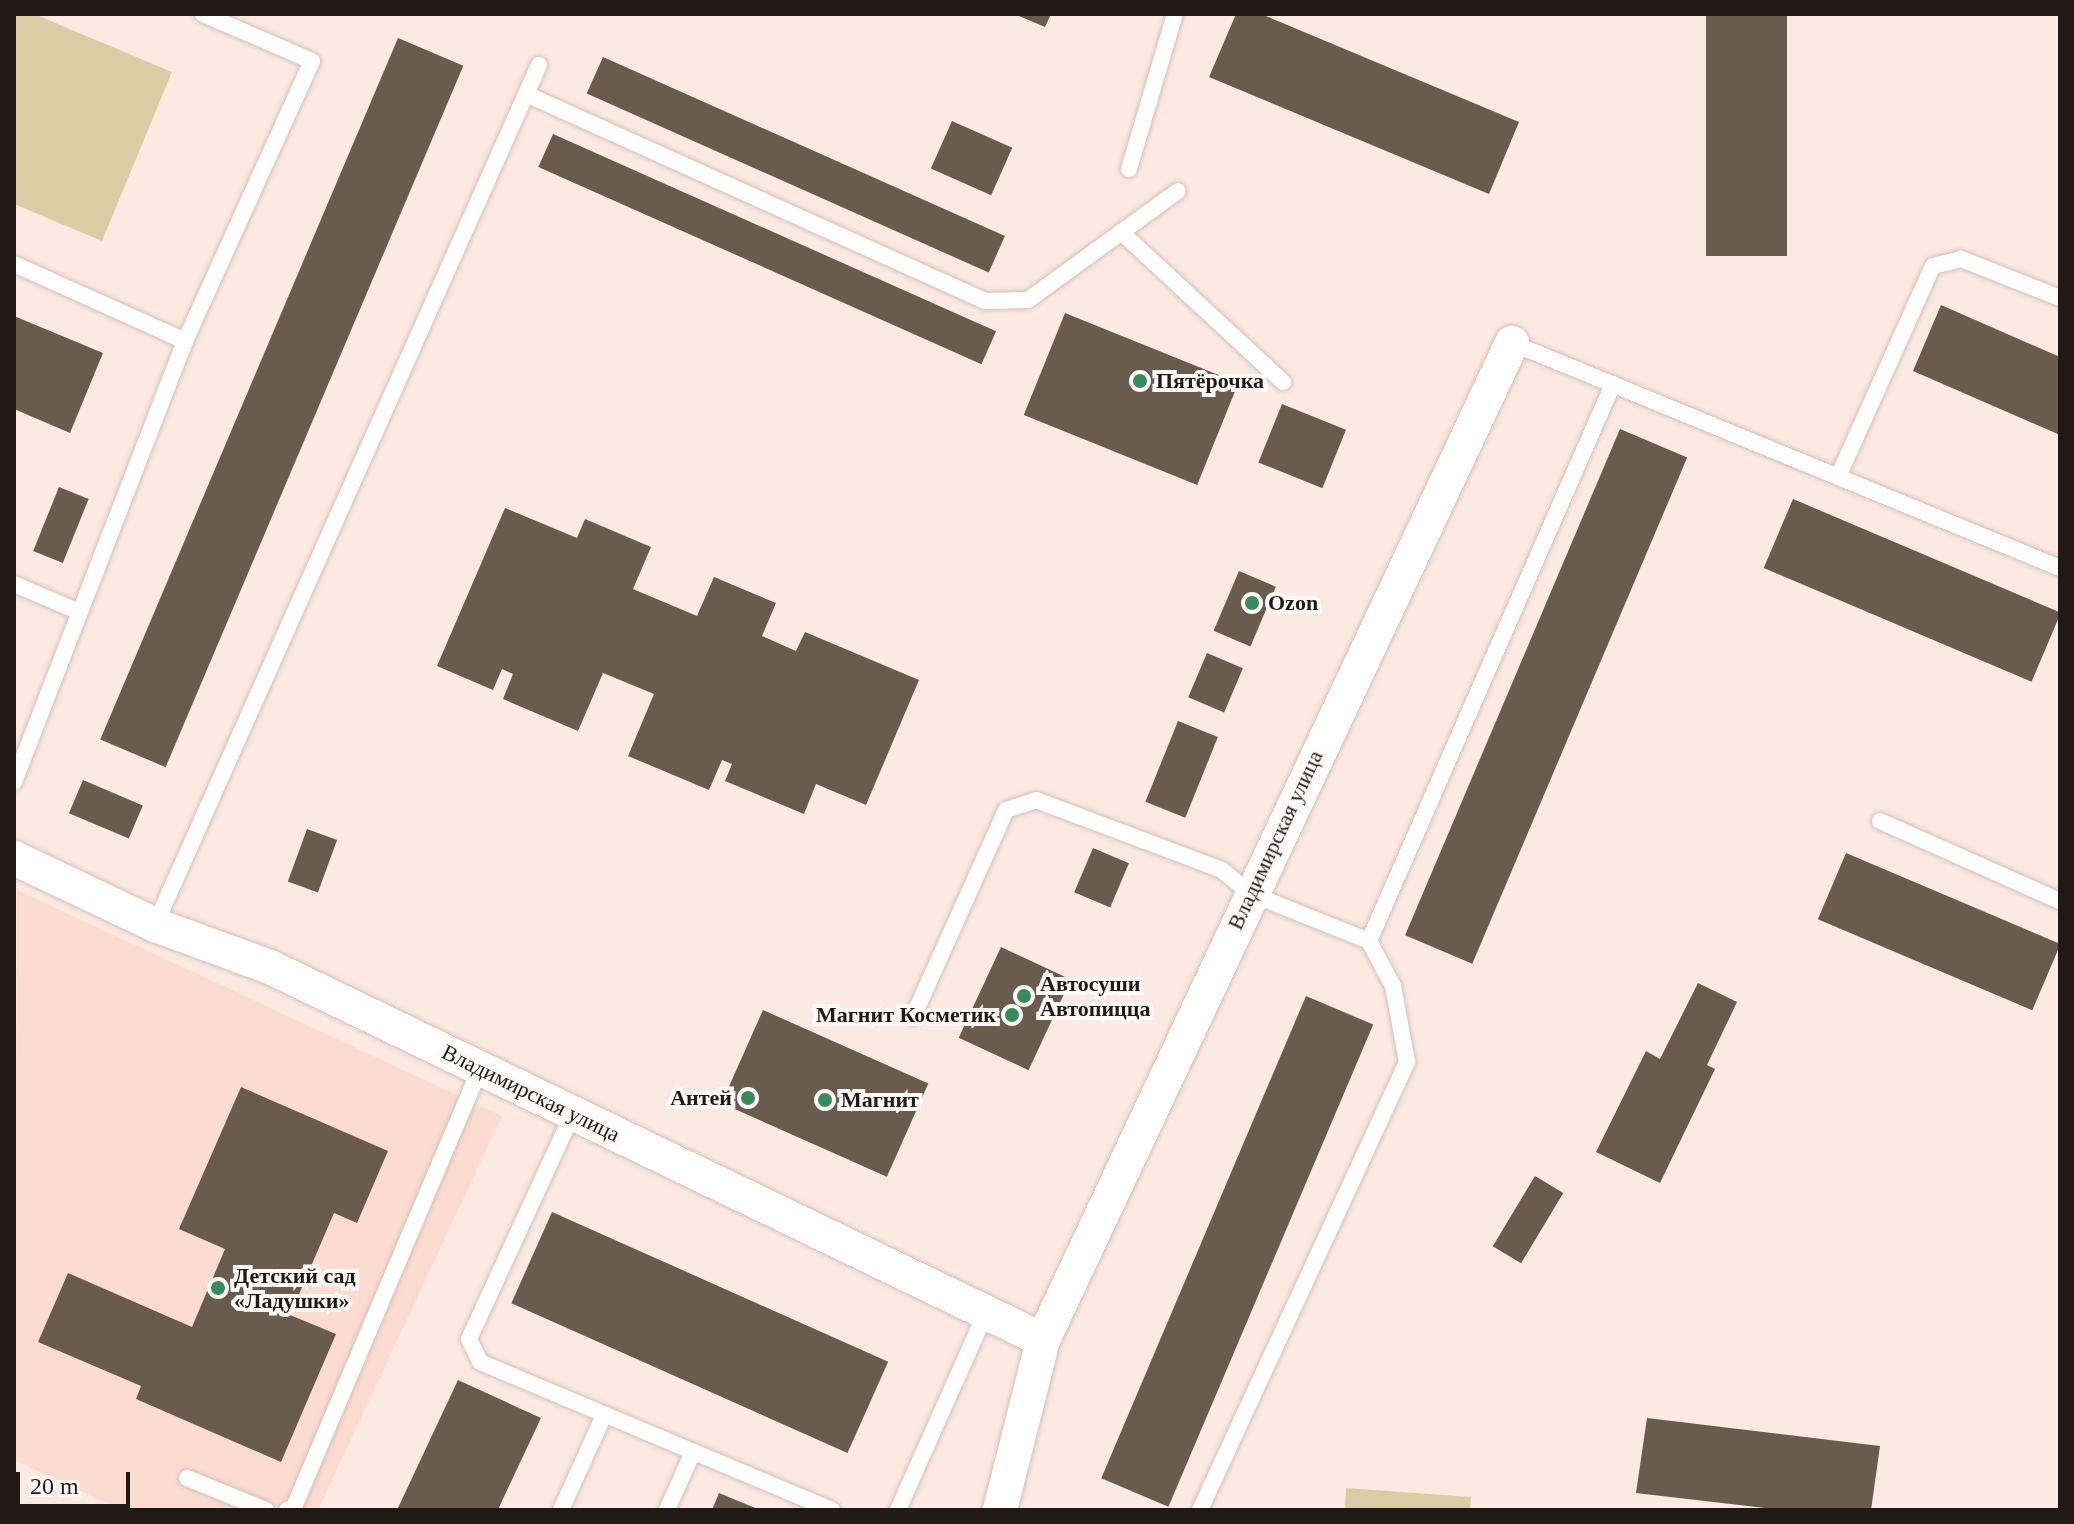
<!DOCTYPE html>
<html>
<head>
<meta charset="utf-8">
<style>
  body { margin:0 }
  #map { position:relative; width:2074px; height:1524px; overflow:hidden; background:#fceae2; font-family:"Times New Roman",serif }
  div>[style] { position:absolute }
  .built>* { inset:0; background:#fcdcd0 }
  .green>* { inset:0; background:#dccca6 }
  .building>* { inset:0; background:#695b4d; transform-origin:0 0 }
  .roads { filter:drop-shadow(0 0 2px #d6bfb6) drop-shadow(0 0 2px #d6bfb6) }
  .service>* { height:16px; margin:-8px; padding:0 8px; transform-origin:8px; border-radius:8px; background:#fff }
  .minor>* { height:34px; margin:-17px; padding:0 17px; transform-origin:17px; border-radius:17px; background:#fff }
  .dots>* { width:22px; height:22px; translate:-50% -50%; box-sizing:border-box; border:4px solid #fffaf8; border-radius:50% }
  span { translate:-50% -50%; white-space:nowrap; text-align:center; line-height:1.15; -webkit-text-stroke:8px #fffaf8; paint-order:stroke }
  .poi-label { font-size:22px; color:#211916; font-weight:700 }
  .left { translate:0 -50%; text-align:left }
  .right { translate:-100% -50%; text-align:right }
  .street-label { font-size:22px; color:#211916 }
  .frame { position:absolute; inset:0; border:16px solid #211916; pointer-events:none }
  .scale { position:absolute; left:16px; top:1472px; width:114px; height:36px; box-sizing:border-box; border:4px solid #211916; border-top:0; padding-left:10px; font-size:24px; line-height:28px; white-space:nowrap; color:#211916; -webkit-text-stroke:6px #fffaf8; paint-order:stroke }
</style>
</head>
<body>
<div id="map">
  <div class="built">
    <div style="clip-path:polygon(17px 890px,502px 1116px,318px 1510px,122px 1510px,14px 1460px)"></div>
  </div>
  <div class="green">
    <div style="clip-path:polygon(14px 14px,34px 14px,172px 72px,102px 241px,14px 204px)"></div>
    <div style="clip-path:polygon(1346px 1488px,1471px 1497px,1470px 1510px,1345px 1510px)"></div>
  </div>
  <div class="building">
    <div style="clip-path:polygon(1014px 14px,1051px 14px,1045px 27px)"></div>
    <div style="clip-path:polygon(1236px 14px,1261px 14px,1519px 122px,1489px 194px,1209px 77px)"></div>
    <div style="left:1706px;top:14px;width:81px;height:242px"></div>
    <div style="left:398px;top:38px;width:71px;height:762px;rotate:23deg"></div>
    <div style="left:603px;top:57px;width:440px;height:40px;rotate:24deg"></div>
    <div style="left:952px;top:121px;width:66px;height:52px;rotate:24deg"></div>
    <div style="left:553px;top:134px;width:485px;height:36px;rotate:24deg"></div>
    <div style="clip-path:polygon(1941px 305px,2060px 357px,2060px 435px,1913px 371px)"></div>
    <div style="left:1065px;top:313px;width:187px;height:110px;rotate:22deg"></div>
    <div style="clip-path:polygon(14px 316px,103px 353px,70px 433px,14px 409px)"></div>
    <div style="left:1282px;top:404px;width:69px;height:63px;rotate:22deg"></div>
    <div style="left:1620px;top:429px;width:73px;height:550px;rotate:23deg"></div>
    <div style="left:59px;top:487px;width:32px;height:69px;rotate:22deg"></div>
    <div style="left:1793px;top:499px;width:291px;height:75px;rotate:23deg"></div>
    <div style="clip-path:polygon(505px 508px,577px 538px,585px 519px,651px 547px,633px 589px,697px 616px,714px 577px,776px 603px,762px 636px,796px 651px,805px 632px,919px 680px,866px 805px,816px 784px,804px 814px,725px 781px,732px 764px,722px 760px,709px 790px,628px 756px,654px 694px,603px 673px,578px 731px,503px 699px,513px 674px,502px 669px,493px 690px,437px 666px)"></div>
    <div style="left:1239px;top:571px;width:40px;height:65px;rotate:23deg"></div>
    <div style="left:1207px;top:653px;width:39px;height:48px;rotate:23deg"></div>
    <div style="left:1178px;top:721px;width:43px;height:87px;rotate:22deg"></div>
    <div style="left:83px;top:780px;width:65px;height:36px;rotate:23deg"></div>
    <div style="left:307px;top:829px;width:32px;height:56px;rotate:20deg"></div>
    <div style="left:1093px;top:848px;width:39px;height:48px;rotate:23deg"></div>
    <div style="left:1846px;top:853px;width:233px;height:72px;rotate:23deg"></div>
    <div style="left:1001px;top:947px;width:77px;height:100px;rotate:25deg"></div>
    <div style="clip-path:polygon(1698px 983px,1737px 1002px,1707px 1065px,1715px 1069px,1660px 1183px,1596px 1152px,1646px 1051px,1660px 1059px)"></div>
    <div style="left:1306px;top:996px;width:73px;height:524px;rotate:23deg"></div>
    <div style="left:763px;top:1010px;width:181px;height:102px;rotate:24deg"></div>
    <div style="clip-path:polygon(241px 1087px,388px 1151px,357px 1223px,334px 1213px,290px 1315px,336px 1334px,281px 1462px,136px 1399px,141px 1386px,38px 1342px,68px 1273px,192px 1327px,225px 1249px,179px 1229px)"></div>
    <div style="left:1535px;top:1176px;width:33px;height:82px;rotate:31deg"></div>
    <div style="left:552px;top:1212px;width:368px;height:100px;rotate:24deg"></div>
    <div style="clip-path:polygon(458px 1380px,541px 1418px,502px 1501px,498px 1510px,397px 1510px)"></div>
    <div style="clip-path:polygon(1647px 1418px,1880px 1446px,1871px 1510px,1782px 1510px,1636px 1493px)"></div>
    <div style="clip-path:polygon(719px 1493px,760px 1510px,712px 1510px)"></div>
  </div>
  <div class="roads">
    <div class="service">
      <div style="left:526px;top:94px;width:504px;rotate:24.27deg"></div>
      <div style="left:985px;top:301px;width:43px;rotate:-1.3deg"></div>
      <div style="left:1028px;top:300px;width:185px;rotate:-36deg"></div>
      <div style="left:1129px;top:169px;width:162px;rotate:-73.5deg"></div>
      <div style="left:1121px;top:232px;width:221px;rotate:42.8deg"></div>
      <div style="left:14px;top:264px;width:188px;rotate:24.2deg"></div>
      <div style="left:1512px;top:343px;width:592px;rotate:22.32deg"></div>
      <div style="left:1838px;top:477px;width:231px;rotate:-65.8deg"></div>
      <div style="left:1933px;top:266px;width:29px;rotate:-14deg"></div>
      <div style="left:1961px;top:259px;width:106px;rotate:21.5deg"></div>
      <div style="left:14px;top:584px;width:69px;rotate:23.2deg"></div>
      <div style="left:14px;top:782px;width:473px;rotate:-68.8deg"></div>
      <div style="left:185px;top:341px;width:307px;rotate:-65.6deg"></div>
      <div style="left:312px;top:61px;width:119px;rotate:-156.7deg"></div>
      <div style="left:1880px;top:821px;width:197px;rotate:24deg"></div>
      <div style="left:155px;top:925px;width:942px;rotate:-65.94deg"></div>
      <div style="left:913px;top:1017px;width:227px;rotate:-65.8deg"></div>
      <div style="left:1006px;top:810px;width:32px;rotate:-18deg"></div>
      <div style="left:1036px;top:800px;width:199px;rotate:20.6deg"></div>
      <div style="left:1222px;top:870px;width:35px;rotate:40deg"></div>
      <div style="left:1249px;top:893px;width:129px;rotate:21.8deg"></div>
      <div style="left:573px;top:1113px;width:249px;rotate:114.7deg"></div>
      <div style="left:469px;top:1339px;width:25px;rotate:64deg"></div>
      <div style="left:480px;top:1362px;width:382px;rotate:22.8deg"></div>
      <div style="left:187px;top:1478px;width:85px;rotate:22.1deg"></div>
      <div style="left:287px;top:1510px;width:8px;rotate:-23deg"></div>
      <div style="left:294px;top:1507px;width:477px;rotate:-67deg"></div>
      <div style="left:561px;top:1510px;width:104px;rotate:-65.6deg"></div>
      <div style="left:667px;top:1510px;width:64px;rotate:-65.9deg"></div>
      <div style="left:898px;top:1510px;width:217px;rotate:-66deg"></div>
      <div style="left:1200px;top:1510px;width:494px;rotate:-65.2deg"></div>
      <div style="left:1407px;top:1062px;width:77px;rotate:-100.4deg"></div>
      <div style="left:1393px;top:986px;width:51px;rotate:-118.1deg"></div>
      <div style="left:1369px;top:941px;width:608px;rotate:-66.34deg"></div>
    </div>
    <div class="minor">
      <div style="left:14px;top:858px;width:156px;rotate:25.4deg"></div>
      <div style="left:155px;top:925px;width:122px;rotate:20.1deg"></div>
      <div style="left:270px;top:967px;width:858px;rotate:25.76deg"></div>
      <div style="left:1000px;top:1510px;width:175px;rotate:-75.8deg"></div>
      <div style="left:1043px;top:1340px;width:1102px;rotate:-64.81deg"></div>
    </div>
  </div>
  <div class="dots">
    <div style="left:1140px;top:381px;background:#398b5c"></div>
    <div style="left:1252px;top:603px;background:#398b5c"></div>
    <div style="left:1024px;top:996px;background:#398b5c"></div>
    <div style="left:1012px;top:1015px;background:#398b5c"></div>
    <div style="left:748px;top:1098px;background:#398b5c"></div>
    <div style="left:825px;top:1100px;background:#398b5c"></div>
    <div style="left:218px;top:1288px;background:#398b5c"></div>
  </div>
  <div class="poi-label">
    <span class="left" style="left:1156px;top:381px">Пятёрочка</span>
    <span class="left" style="left:1268px;top:603px">Ozon</span>
    <span class="left" style="left:1040px;top:996px">Автосуши<br>Автопицца</span>
    <span class="right" style="left:996px;top:1015px">Магнит Косметик</span>
    <span class="right" style="left:732px;top:1098px">Антей</span>
    <span class="left" style="left:841px;top:1100px">Магнит</span>
    <span class="left" style="left:234px;top:1288px">Детский сад<br>«Ладушки»</span>
  </div>
  <div class="street-label">
    <span style="left:1275px;top:840px;rotate:-65deg">Владимирская улица</span>
    <span style="left:531px;top:1093px;rotate:26deg">Владимирская улица</span>
  </div>
  <div class="frame"></div>
  <div class="scale">20 m</div>
</div>
</body>
</html>
